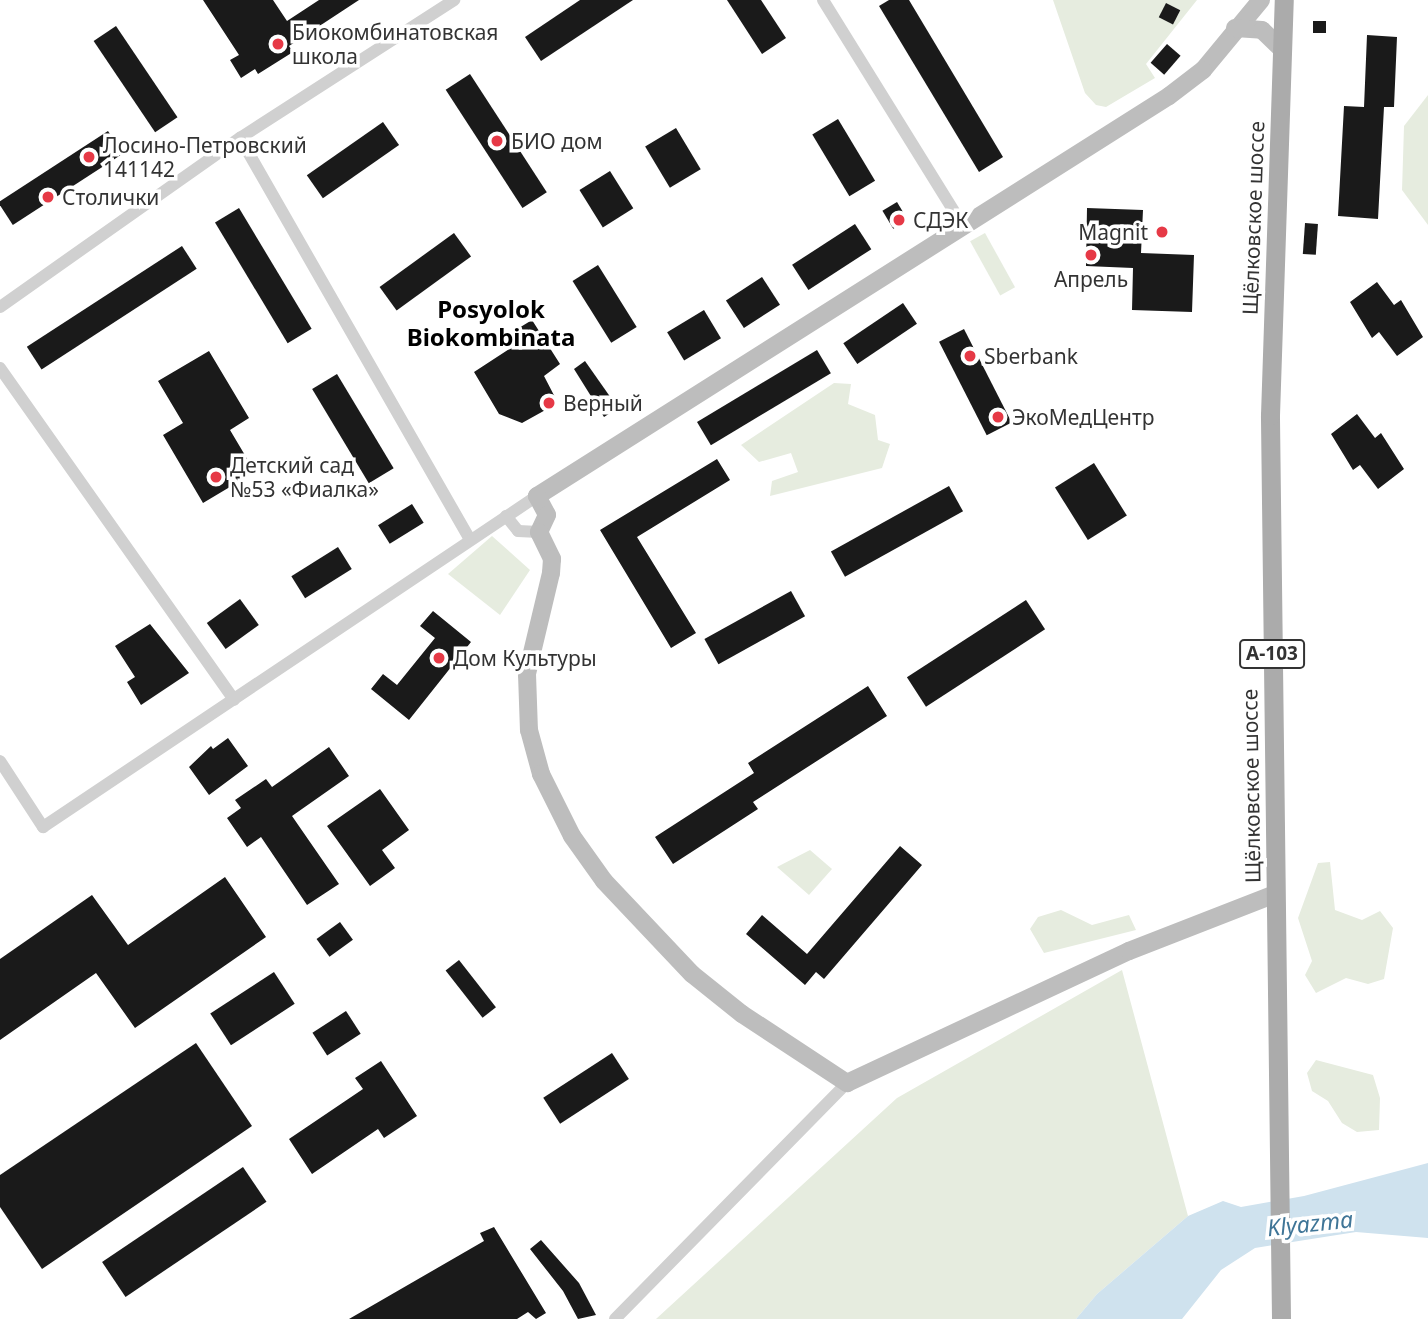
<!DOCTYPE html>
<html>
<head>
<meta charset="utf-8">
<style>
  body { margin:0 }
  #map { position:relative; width:1428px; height:1319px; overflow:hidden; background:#fff; font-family:"Noto Sans",sans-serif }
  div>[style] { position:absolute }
  .green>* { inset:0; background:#e6ecdf; transform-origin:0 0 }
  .water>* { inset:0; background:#cfe2ee }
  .building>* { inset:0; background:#1a1a1a; transform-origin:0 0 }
  .street>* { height:12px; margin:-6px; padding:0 6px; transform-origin:6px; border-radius:6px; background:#d0d0d0 }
  .secondary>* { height:18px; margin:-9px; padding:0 9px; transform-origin:9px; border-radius:9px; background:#bdbdbd }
  .primary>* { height:19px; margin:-9.5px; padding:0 9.5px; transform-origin:9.5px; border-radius:9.5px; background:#ababab }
  .dots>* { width:19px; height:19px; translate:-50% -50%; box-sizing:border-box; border:4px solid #fff; border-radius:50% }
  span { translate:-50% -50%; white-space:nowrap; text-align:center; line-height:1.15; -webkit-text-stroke:7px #fff; paint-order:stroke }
  .shield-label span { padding:2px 5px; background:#fff; border:2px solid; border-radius:5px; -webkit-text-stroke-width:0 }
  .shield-label { font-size:19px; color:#333; font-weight:700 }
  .poi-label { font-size:21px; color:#333 }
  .left { translate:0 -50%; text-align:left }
  .right { translate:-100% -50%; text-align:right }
  .street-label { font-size:21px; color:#333 }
  .water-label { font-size:23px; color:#3f7597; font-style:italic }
  .quarter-label { font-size:24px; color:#000; font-weight:700 }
</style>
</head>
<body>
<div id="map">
  <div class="green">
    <div style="clip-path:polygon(1053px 0,1197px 0,1146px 64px,1155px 78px,1106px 107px,1096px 105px,1085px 93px)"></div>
    <div style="clip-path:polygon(1428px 95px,1428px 225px,1402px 190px,1404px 126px)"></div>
    <div style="left:985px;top:233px;width:62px;height:17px;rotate:61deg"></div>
    <div style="clip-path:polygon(834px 383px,851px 384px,848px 404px,875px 415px,878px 440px,890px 444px,882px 468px,770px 496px,772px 481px,798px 472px,791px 453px,759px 462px,741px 445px)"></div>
    <div style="clip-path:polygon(492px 536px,530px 570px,500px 615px,448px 574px)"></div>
    <div style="clip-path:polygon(810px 850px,832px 869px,809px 895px,777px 867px)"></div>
    <div style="clip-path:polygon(1330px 862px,1335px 910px,1362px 920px,1380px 911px,1393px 928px,1384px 979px,1368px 984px,1346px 978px,1316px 993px,1305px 975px,1312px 961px,1298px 918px,1318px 863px)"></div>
    <div style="clip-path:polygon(1061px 910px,1092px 925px,1129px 915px,1136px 930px,1044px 953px,1030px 929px,1038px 917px)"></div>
    <div style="clip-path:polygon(1122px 970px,1188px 1216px,1097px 1294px,1076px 1319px,656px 1319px,897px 1098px)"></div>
    <div style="clip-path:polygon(1316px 1060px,1373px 1075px,1380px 1098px,1379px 1130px,1357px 1132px,1342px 1123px,1328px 1101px,1312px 1091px,1307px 1073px)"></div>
  </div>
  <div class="water">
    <div style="clip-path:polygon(1428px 1163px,1428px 1238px,1356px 1232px,1255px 1248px,1221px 1270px,1182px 1319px,1076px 1319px,1097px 1294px,1188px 1216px,1223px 1201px,1241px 1207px,1304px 1196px)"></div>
  </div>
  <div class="building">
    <div style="clip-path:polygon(203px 0,273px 0,287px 21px,319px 0,359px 0,289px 46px,293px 52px,258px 74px,255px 69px,241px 78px,230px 60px,239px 55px)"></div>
    <div style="clip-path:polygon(580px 0,633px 0,541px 61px,525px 37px)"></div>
    <div style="clip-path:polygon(727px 0,761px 0,786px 38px,762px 54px)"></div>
    <div style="clip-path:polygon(889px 0,909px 0,1003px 157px,979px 172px,879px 6px)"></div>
    <div style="left:1166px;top:3px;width:16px;height:16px;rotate:27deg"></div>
    <div style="left:1313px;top:21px;width:13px;height:12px"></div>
    <div style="left:116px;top:26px;width:110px;height:27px;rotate:56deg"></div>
    <div style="clip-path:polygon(1367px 35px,1397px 37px,1394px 107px,1384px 107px,1378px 219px,1338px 216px,1344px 106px,1364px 107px)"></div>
    <div style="left:1167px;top:44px;width:18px;height:25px;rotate:41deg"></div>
    <div style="left:470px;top:74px;width:141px;height:29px;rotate:57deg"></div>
    <div style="left:838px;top:119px;width:72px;height:30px;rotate:59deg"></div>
    <div style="left:383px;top:122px;width:28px;height:93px;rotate:55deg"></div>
    <div style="left:676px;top:128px;width:48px;height:36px;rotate:59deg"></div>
    <div style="left:108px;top:131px;width:27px;height:131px;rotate:57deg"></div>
    <div style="left:610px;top:171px;width:44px;height:36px;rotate:58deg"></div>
    <div style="left:897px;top:202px;width:21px;height:17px;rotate:59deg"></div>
    <div style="left:239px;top:208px;width:141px;height:28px;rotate:59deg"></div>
    <div style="clip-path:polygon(1087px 208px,1143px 210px,1141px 253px,1194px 255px,1192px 312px,1132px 310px,1133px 268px,1086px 266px)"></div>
    <div style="left:1305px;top:223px;width:13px;height:31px;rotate:4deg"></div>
    <div style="left:855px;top:224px;width:30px;height:75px;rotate:57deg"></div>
    <div style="left:454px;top:233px;width:29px;height:92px;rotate:54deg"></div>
    <div style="left:182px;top:246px;width:27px;height:185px;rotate:57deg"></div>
    <div style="left:598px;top:265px;width:73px;height:30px;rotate:58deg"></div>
    <div style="left:762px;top:277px;width:33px;height:43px;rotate:57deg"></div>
    <div style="clip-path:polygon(1377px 282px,1394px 305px,1401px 300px,1423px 337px,1397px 356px,1379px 332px,1372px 338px,1350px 302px)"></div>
    <div style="left:903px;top:303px;width:25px;height:72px;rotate:56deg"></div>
    <div style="left:704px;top:310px;width:33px;height:43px;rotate:59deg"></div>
    <div style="clip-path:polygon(532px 320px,560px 364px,544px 376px,558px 403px,522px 423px,499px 414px,474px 372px,520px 342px,514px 331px)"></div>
    <div style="left:964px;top:329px;width:105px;height:28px;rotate:63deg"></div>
    <div style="left:817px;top:350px;width:27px;height:140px;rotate:59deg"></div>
    <div style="clip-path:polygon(209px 351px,249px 418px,230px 430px,255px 472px,203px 503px,163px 435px,183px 423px,158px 381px)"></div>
    <div style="clip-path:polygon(585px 361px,618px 408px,604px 417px,574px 369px)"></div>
    <div style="left:337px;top:374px;width:110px;height:29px;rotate:59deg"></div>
    <div style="clip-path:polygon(1357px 414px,1375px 438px,1381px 433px,1404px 469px,1378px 489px,1360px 465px,1353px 470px,1331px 434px)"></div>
    <div style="clip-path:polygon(717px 459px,730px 480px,637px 537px,696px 633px,671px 648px,600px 530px)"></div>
    <div style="left:1094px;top:463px;width:62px;height:46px;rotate:58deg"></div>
    <div style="left:949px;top:486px;width:29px;height:135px;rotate:61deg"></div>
    <div style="left:412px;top:504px;width:22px;height:40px;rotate:58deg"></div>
    <div style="left:338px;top:547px;width:26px;height:55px;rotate:58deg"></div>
    <div style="left:791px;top:591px;width:29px;height:99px;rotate:61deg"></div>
    <div style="left:240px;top:599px;width:32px;height:41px;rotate:54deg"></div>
    <div style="left:1026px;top:600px;width:35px;height:142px;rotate:57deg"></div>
    <div style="clip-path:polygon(433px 611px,471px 642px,409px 720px,371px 689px,383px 674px,397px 685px,435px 638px,420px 626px)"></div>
    <div style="clip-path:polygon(150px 624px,189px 673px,141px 705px,127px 682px,135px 677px,115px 646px)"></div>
    <div style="clip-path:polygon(868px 686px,887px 716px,753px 802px,758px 809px,673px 864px,655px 837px,754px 773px,748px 763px)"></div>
    <div style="clip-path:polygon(228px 738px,248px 766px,209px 795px,189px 767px,211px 746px,213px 749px)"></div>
    <div style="clip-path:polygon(329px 747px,349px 776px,292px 816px,339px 884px,307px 905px,261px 837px,247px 847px,227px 818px,241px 808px,235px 800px,266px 779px,272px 787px)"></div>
    <div style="clip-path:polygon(380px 789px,409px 830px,382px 850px,395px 868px,370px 886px,327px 826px)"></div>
    <div style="clip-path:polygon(900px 846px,922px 865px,824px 979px,816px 972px,805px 985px,746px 934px,762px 915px,807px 954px)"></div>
    <div style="clip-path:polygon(225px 877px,266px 937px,135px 1028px,96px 973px,0 1040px,0 959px,92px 895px,128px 945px)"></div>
    <div style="left:340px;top:922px;width:22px;height:29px;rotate:54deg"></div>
    <div style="left:459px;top:960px;width:60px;height:17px;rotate:52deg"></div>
    <div style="left:274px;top:972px;width:38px;height:76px;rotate:57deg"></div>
    <div style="left:346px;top:1011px;width:27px;height:40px;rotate:57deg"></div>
    <div style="clip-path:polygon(196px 1043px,252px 1126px,42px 1269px,0 1207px,0 1175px)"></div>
    <div style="left:612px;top:1053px;width:31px;height:82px;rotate:57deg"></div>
    <div style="clip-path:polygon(381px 1061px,417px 1116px,384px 1138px,378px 1129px,312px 1174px,289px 1139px,363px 1089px,355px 1078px)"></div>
    <div style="left:243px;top:1167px;width:42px;height:170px;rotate:56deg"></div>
    <div style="clip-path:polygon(494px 1227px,546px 1313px,536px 1319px,528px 1312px,517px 1319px,349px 1319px,484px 1241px,480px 1233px)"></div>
    <div style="clip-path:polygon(541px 1240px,579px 1283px,596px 1315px,578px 1319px,563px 1291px,530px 1249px)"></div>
  </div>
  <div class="street">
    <div style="left:823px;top:0;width:264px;rotate:58.2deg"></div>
    <div style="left:240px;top:138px;width:461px;rotate:60.2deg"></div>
    <div style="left:0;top:307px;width:294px;rotate:-35.2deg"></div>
    <div style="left:240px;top:138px;width:255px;rotate:-32.8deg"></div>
    <div style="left:0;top:368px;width:406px;rotate:54.8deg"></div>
    <div style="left:506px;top:516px;width:19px;rotate:51deg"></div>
    <div style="left:518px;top:531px;width:21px;rotate:3deg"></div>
    <div style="left:0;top:761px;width:79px;rotate:56.9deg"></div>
    <div style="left:43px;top:827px;width:595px;rotate:-33.82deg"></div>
    <div style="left:615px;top:1319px;width:331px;rotate:-45.5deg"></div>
  </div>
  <div class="secondary">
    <div style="left:1261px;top:0;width:91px;rotate:129.6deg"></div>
    <div style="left:1203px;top:70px;width:43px;rotate:142.6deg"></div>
    <div style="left:1169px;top:96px;width:748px;rotate:147.67deg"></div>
    <div style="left:537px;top:496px;width:21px;rotate:62deg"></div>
    <div style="left:547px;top:515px;width:19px;rotate:115deg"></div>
    <div style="left:539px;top:532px;width:30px;rotate:64deg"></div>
    <div style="left:552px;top:559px;width:14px;rotate:94deg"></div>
    <div style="left:551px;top:573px;width:104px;rotate:103.4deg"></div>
    <div style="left:527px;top:674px;width:56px;rotate:88deg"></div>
    <div style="left:529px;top:730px;width:46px;rotate:74.7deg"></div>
    <div style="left:541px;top:774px;width:69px;rotate:63.4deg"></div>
    <div style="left:572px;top:836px;width:55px;rotate:54.6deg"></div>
    <div style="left:604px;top:881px;width:128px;rotate:46.6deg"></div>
    <div style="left:692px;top:974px;width:64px;rotate:38.7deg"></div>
    <div style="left:742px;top:1014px;width:126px;rotate:33.3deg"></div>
    <div style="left:847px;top:1083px;width:311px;rotate:-25.1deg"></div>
    <div style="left:1129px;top:951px;width:157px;rotate:-21.3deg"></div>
    <div style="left:1235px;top:28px;width:27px;rotate:4deg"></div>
    <div style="left:1262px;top:30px;width:28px;rotate:44deg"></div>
  </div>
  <div class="primary">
    <div style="left:1281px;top:1319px;width:904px;rotate:-90.7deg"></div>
    <div style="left:1270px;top:415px;width:415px;rotate:-88.1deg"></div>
  </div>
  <div class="dots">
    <div style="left:278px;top:44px;background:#e63946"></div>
    <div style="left:497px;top:141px;background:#e63946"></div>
    <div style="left:89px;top:157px;background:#e63946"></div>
    <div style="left:48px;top:197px;background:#e63946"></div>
    <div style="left:899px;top:220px;background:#e63946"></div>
    <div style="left:1162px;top:232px;background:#e63946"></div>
    <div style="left:1091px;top:255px;background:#e63946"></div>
    <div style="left:970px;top:356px;background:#e63946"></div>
    <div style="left:549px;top:403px;background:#e63946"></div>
    <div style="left:998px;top:417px;background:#e63946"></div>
    <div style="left:216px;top:477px;background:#e63946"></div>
    <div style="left:439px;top:658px;background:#e63946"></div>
  </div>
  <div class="shield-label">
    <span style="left:1272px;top:654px">А-103</span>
  </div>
  <div class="poi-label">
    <span class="left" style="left:292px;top:44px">Биокомбинатовская<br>школа</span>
    <span class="left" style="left:511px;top:141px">БИО дом</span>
    <span class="left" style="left:103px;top:157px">Лосино-Петровский<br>141142</span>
    <span class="left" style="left:62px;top:197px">Столички</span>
    <span class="left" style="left:913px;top:220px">СДЭК</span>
    <span class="right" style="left:1148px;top:232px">Magnit</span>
    <span style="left:1091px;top:279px">Апрель</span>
    <span class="left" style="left:984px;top:356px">Sberbank</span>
    <span class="left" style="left:563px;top:403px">Верный</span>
    <span class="left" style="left:1012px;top:417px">ЭкоМедЦентр</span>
    <span class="left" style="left:230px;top:477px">Детский сад<br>№53 «Фиалка»</span>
    <span class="left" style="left:453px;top:658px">Дом Культуры</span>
  </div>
  <div class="street-label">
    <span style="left:1253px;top:218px;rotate:-88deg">Щёлковское шоссе</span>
    <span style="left:1251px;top:786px;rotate:-91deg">Щёлковское шоссе</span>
  </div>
  <div class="water-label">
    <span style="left:1310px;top:1223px;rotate:-6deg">Klyazma</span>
  </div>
  <div class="quarter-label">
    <span style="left:491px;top:323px">Posyolok<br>Biokombinata</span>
  </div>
</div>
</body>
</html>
